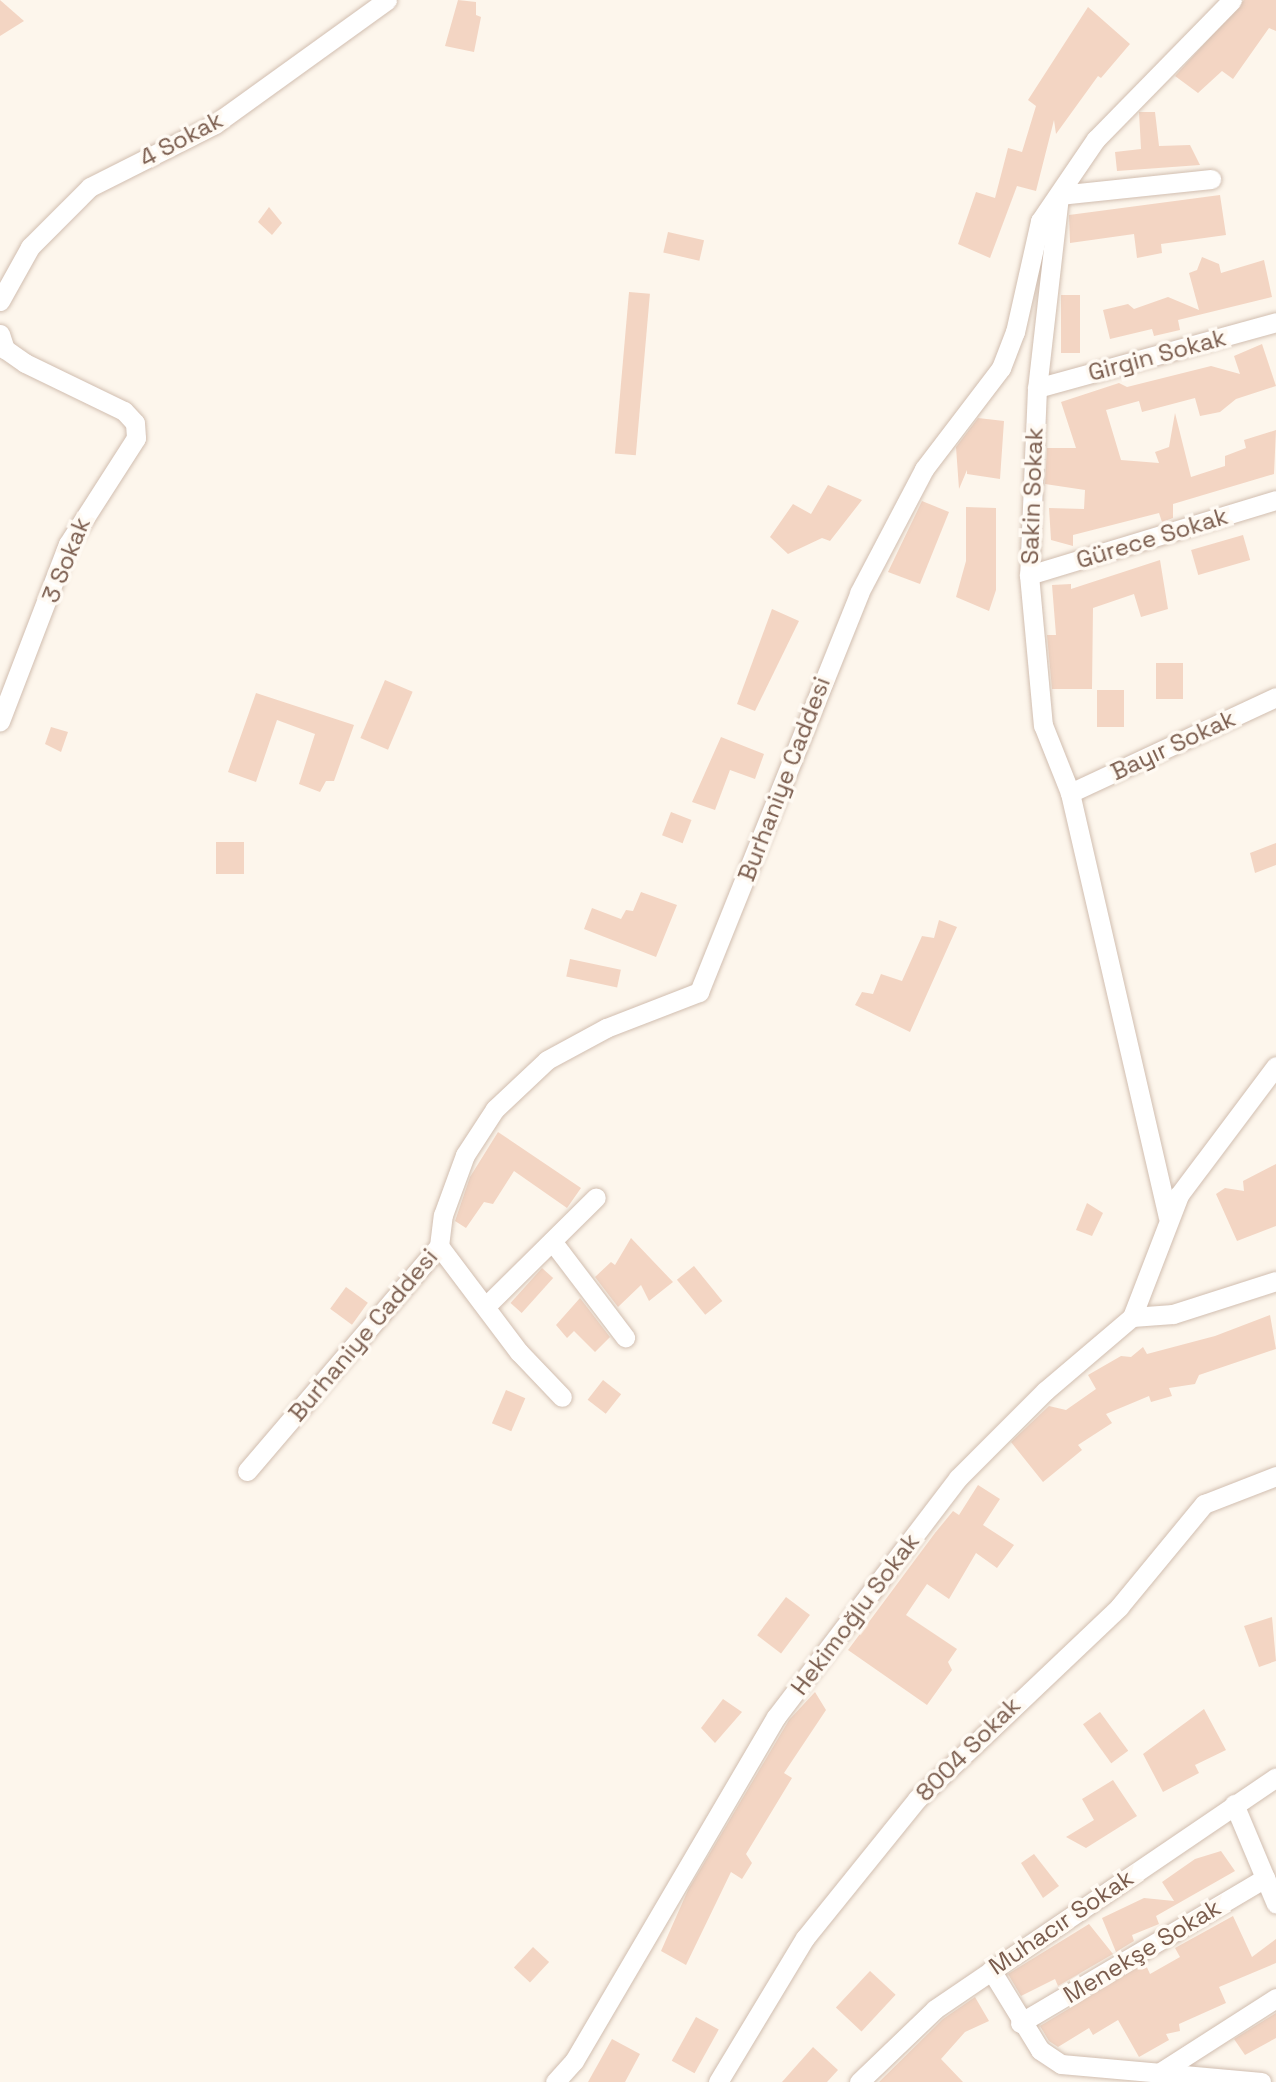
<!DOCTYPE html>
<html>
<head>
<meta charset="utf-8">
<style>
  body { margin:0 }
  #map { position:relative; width:1276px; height:2082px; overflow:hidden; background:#fdf6ec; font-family:"Space Grotesk",sans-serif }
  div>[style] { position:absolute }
  .building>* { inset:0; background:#f3d5c3; transform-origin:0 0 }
  .roads { filter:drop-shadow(0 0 2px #d1beb0) drop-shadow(0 0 2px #d1beb0) }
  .street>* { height:19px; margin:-9.5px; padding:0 9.5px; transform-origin:9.5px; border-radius:9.5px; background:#fff }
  span { translate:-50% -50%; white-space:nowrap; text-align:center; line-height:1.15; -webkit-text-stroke:7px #fffaf3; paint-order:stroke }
  .street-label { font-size:24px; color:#7a5c4d }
</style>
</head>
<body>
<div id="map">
  <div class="building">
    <div style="clip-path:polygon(0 0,24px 21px,0 36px)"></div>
    <div style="clip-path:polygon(458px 0,476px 2px,476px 15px,481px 17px,474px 52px,445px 46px)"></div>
    <div style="clip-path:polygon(1244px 0,1276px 0,1276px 31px,1269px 28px,1233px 79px,1222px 71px,1198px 93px,1175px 76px)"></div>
    <div style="clip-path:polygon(1088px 7px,1130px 44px,1101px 78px,1098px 76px,1056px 134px,1054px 120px,1036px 191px,1017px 186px,990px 258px,958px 244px,976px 192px,995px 198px,1008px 148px,1022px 152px,1036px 106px,1028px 100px)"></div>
    <div style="clip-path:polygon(1139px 112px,1155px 112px,1159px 146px,1190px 145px,1200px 165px,1117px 171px,1115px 152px,1141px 149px)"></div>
    <div style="clip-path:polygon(1220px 195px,1226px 235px,1161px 244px,1162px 253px,1137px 258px,1134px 234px,1070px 243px,1069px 215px)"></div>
    <div style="clip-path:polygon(269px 207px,282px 223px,272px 235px,258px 222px)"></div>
    <div style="left:668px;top:232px;width:37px;height:21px;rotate:13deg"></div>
    <div style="clip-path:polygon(1202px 257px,1219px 264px,1221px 273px,1264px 260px,1272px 297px,1178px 320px,1180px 330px,1154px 336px,1152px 329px,1110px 339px,1103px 310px,1128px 304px,1134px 309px,1168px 297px,1199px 310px,1189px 273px,1197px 270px)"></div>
    <div style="left:629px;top:292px;width:21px;height:162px;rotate:5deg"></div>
    <div style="left:1061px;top:295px;width:19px;height:58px"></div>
    <div style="clip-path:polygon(1262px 344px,1276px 386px,1236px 399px,1220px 412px,1200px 416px,1195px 398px,1142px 412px,1139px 401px,1106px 410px,1121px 460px,1159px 463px,1155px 452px,1169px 447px,1175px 413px,1191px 477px,1225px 466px,1225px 456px,1246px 448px,1244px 440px,1276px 430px,1274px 474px,1173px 504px,1173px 518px,1162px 522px,1159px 513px,1073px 535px,1073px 546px,1051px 540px,1049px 508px,1084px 509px,1085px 490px,1045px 484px,1047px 448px,1076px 448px,1061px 402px,1119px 383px,1127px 387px,1211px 366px,1240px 374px,1234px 356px)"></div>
    <div style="clip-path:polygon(978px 418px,1004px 421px,1000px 479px,967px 474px,967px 470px,959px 489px,956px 447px)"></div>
    <div style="clip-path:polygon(828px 485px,862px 500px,830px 541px,822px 538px,788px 554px,770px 537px,793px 504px,811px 514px)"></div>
    <div style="clip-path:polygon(922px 501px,949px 512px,920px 584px,888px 572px)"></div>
    <div style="clip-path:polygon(966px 507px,996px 508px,996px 590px,989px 611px,956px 597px,966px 561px)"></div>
    <div style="left:1243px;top:535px;width:26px;height:54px;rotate:74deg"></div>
    <div style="clip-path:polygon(1160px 560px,1168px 609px,1141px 617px,1134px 594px,1093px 608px,1092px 689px,1052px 689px,1047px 635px,1056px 635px,1052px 585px,1071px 584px,1071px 589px)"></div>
    <div style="clip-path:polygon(772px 609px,799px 621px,755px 711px,737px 704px)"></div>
    <div style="left:1183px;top:663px;width:36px;height:27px;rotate:90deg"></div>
    <div style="left:385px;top:680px;width:30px;height:63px;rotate:23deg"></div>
    <div style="left:1097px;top:690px;width:27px;height:37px"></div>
    <div style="clip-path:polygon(256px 693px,354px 725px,334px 781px,326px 781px,320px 792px,299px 784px,315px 734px,277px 720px,256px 782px,228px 772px)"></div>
    <div style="clip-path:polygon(51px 727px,68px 732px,61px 752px,45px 744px)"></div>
    <div style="clip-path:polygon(721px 737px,764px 754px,755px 779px,730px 770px,715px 810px,692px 802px)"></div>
    <div style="left:671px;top:812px;width:22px;height:25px;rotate:21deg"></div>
    <div style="left:216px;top:842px;width:28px;height:32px"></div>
    <div style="clip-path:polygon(1276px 843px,1276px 865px,1255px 873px,1250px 853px)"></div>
    <div style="clip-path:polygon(641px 892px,677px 905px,656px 957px,584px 929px,592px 908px,621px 919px,626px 910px,633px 911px)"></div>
    <div style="clip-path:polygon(939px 920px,957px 927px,910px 1032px,855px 1005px,862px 992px,873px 994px,881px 974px,902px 981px,922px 936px,934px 938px)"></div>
    <div style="left:570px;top:959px;width:52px;height:18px;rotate:12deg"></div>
    <div style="clip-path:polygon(498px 1132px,581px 1188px,567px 1208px,514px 1171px,493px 1204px,484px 1202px,466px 1228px,455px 1221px,470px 1177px)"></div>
    <div style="clip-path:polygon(1276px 1164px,1276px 1226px,1237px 1241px,1216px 1194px,1225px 1188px,1244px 1191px,1243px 1181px)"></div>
    <div style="clip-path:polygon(1087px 1203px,1103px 1213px,1092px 1236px,1076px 1230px)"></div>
    <div style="clip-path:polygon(631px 1238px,673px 1282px,649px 1301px,641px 1285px,618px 1307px,595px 1277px,611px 1262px,615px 1265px)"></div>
    <div style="left:694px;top:1266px;width:45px;height:22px;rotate:51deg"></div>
    <div style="left:542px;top:1268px;width:15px;height:47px;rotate:42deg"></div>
    <div style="left:346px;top:1287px;width:27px;height:27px;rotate:36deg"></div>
    <div style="clip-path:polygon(580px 1298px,610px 1337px,595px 1352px,574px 1331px,567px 1338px,556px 1325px)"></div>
    <div style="clip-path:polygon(1270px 1315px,1276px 1349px,1199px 1375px,1195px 1384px,1169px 1388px,1172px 1396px,1151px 1402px,1149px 1396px,1106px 1414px,1112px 1423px,1078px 1445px,1082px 1450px,1043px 1482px,1011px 1442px,1049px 1406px,1066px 1410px,1096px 1389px,1088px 1375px,1121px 1356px,1131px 1357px,1143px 1347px,1147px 1354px,1215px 1336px)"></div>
    <div style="left:603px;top:1380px;width:23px;height:25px;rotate:38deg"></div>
    <div style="left:506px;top:1390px;width:21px;height:36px;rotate:23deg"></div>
    <div style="clip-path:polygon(978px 1485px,1000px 1499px,983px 1525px,1014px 1545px,997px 1568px,976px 1553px,949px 1599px,927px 1584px,906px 1615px,957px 1649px,948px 1662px,952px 1670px,927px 1705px,848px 1650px,935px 1533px,953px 1511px,959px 1515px)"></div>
    <div style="left:786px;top:1597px;width:30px;height:48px;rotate:37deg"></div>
    <div style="clip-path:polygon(1272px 1617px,1276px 1661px,1259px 1667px,1244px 1626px)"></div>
    <div style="clip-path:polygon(815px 1692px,826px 1710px,784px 1773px,792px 1778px,746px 1854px,752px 1863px,742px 1879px,731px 1872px,686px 1965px,661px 1951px,688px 1890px,789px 1720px)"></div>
    <div style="clip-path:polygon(723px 1699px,742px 1712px,715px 1743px,701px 1728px)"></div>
    <div style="clip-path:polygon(1204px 1709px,1226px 1750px,1195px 1765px,1199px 1773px,1163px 1792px,1143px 1754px)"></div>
    <div style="left:1100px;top:1712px;width:48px;height:21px;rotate:54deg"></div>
    <div style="clip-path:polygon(1113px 1780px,1137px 1816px,1086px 1848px,1066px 1837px,1094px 1820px,1082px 1799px)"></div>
    <div style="clip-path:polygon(1221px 1851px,1235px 1871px,1156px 1916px,1159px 1924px,1132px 1935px,1134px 1941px,1116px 1952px,1102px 1918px,1144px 1898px,1174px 1901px,1162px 1882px,1195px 1859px)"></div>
    <div style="clip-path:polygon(1034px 1854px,1059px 1886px,1043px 1898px,1021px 1863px)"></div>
    <div style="clip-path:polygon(1233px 1916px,1252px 1957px,1276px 1939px,1276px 1963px,1219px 1987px,1226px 2003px,1179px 2024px,1180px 2031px,1166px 2034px,1169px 2040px,1139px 2057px,1118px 2020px,1093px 2035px,1089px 2028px,1058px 2047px,1049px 2041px,1040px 2026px,1145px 1963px,1150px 1974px,1180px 1957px,1175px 1948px)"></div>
    <div style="clip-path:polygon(1089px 1924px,1113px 1954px,1058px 1986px,1055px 1979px,1021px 1996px,1008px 1974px)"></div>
    <div style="left:533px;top:1947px;width:22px;height:28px;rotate:43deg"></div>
    <div style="left:870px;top:1971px;width:35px;height:50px;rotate:43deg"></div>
    <div style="clip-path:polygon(975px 1997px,989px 2021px,965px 2032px,941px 2059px,963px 2082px,879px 2082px,943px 2019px)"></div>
    <div style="clip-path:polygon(1276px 2013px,1276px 2038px,1245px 2055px,1234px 2039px)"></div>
    <div style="left:696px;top:2017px;width:26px;height:50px;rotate:29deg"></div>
    <div style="clip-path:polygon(612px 2039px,640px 2054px,625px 2082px,588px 2082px)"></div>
    <div style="clip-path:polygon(813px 2047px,838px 2070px,827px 2082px,782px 2082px)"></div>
  </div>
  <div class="roads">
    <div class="street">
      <div style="left:1059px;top:195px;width:153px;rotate:-6deg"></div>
      <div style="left:1059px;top:196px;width:193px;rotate:96.5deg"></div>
      <div style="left:1037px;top:388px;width:187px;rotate:92.4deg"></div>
      <div style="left:1029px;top:575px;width:151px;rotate:84.7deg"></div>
      <div style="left:1043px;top:725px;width:73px;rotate:68.3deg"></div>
      <div style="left:1070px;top:793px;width:435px;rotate:77deg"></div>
      <div style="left:0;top:301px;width:62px;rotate:-60.9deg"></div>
      <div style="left:30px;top:247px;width:85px;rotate:-45deg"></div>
      <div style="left:90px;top:187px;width:140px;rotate:-26.7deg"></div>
      <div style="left:215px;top:124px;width:212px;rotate:-35.8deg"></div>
      <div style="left:0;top:334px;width:16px;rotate:72deg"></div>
      <div style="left:5px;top:349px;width:24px;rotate:35deg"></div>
      <div style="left:25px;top:363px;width:110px;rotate:25.9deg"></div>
      <div style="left:124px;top:411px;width:16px;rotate:47deg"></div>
      <div style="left:135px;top:423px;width:15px;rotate:86deg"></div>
      <div style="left:136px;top:438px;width:126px;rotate:122.7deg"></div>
      <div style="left:68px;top:544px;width:190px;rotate:111deg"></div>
      <div style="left:1037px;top:388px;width:248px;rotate:-15.4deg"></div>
      <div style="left:1029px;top:575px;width:258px;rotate:-16.9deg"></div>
      <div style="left:1070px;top:793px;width:227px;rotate:-25deg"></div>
      <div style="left:552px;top:1241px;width:121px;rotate:52.8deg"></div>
      <div style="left:439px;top:1246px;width:133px;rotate:53deg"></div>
      <div style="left:519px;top:1352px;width:62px;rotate:46.3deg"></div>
      <div style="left:487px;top:1305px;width:153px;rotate:-44.7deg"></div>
      <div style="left:1132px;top:1317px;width:131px;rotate:-68.9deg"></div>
      <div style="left:1179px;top:1195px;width:161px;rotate:-53.1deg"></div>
      <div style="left:247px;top:1471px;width:296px;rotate:-49.5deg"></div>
      <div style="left:439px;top:1246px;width:31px;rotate:-83deg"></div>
      <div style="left:443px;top:1215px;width:64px;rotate:-69.9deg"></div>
      <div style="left:465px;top:1155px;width:55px;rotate:-56.9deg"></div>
      <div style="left:495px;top:1109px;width:71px;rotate:-43.3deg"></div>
      <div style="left:547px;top:1060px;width:67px;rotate:-28.5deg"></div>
      <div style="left:606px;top:1028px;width:100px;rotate:-21.2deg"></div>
      <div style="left:699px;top:992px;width:430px;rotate:-68.1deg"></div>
      <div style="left:859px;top:593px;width:140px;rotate:-62.3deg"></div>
      <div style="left:924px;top:469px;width:127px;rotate:-52.7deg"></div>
      <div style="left:1001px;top:368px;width:39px;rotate:-69deg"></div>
      <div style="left:1015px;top:332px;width:114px;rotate:-77.3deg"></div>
      <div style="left:1040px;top:221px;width:99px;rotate:-55.7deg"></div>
      <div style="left:1096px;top:139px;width:194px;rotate:-45.6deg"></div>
      <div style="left:1234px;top:1804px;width:108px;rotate:67.2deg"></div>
      <div style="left:991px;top:1970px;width:94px;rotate:58.5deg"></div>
      <div style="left:1040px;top:2050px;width:25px;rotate:34deg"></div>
      <div style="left:1061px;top:2064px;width:201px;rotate:5.1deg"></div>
      <div style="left:1020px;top:2023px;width:285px;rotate:-30.6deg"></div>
      <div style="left:1159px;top:2073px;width:139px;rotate:-32.7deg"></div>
      <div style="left:555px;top:2082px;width:28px;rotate:-48deg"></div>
      <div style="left:574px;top:2061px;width:399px;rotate:-59.6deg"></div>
      <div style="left:776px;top:1717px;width:300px;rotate:-52.7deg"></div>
      <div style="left:958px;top:1478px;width:123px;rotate:-45deg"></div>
      <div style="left:1045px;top:1391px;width:114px;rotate:-40.4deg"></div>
      <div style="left:1132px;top:1317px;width:41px;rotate:-4.2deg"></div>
      <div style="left:1173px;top:1314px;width:108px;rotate:-17.8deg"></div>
      <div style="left:718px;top:2082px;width:168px;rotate:-58.9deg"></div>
      <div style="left:805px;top:1938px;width:179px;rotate:-51.1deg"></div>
      <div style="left:917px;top:1799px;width:279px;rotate:-43.5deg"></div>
      <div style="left:1119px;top:1607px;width:134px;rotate:-50.5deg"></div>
      <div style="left:1204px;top:1504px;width:77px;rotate:-21.3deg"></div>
      <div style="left:859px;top:2082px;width:105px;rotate:-43.8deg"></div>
      <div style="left:935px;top:2009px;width:412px;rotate:-34.2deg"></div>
    </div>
  </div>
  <div class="street-label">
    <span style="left:181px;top:139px;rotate:-28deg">4 Sokak</span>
    <span style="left:1157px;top:355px;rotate:-15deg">Girgin Sokak</span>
    <span style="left:1032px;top:496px;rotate:-88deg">Sakin Sokak</span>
    <span style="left:1152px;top:538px;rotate:-17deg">Gürece Sokak</span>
    <span style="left:66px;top:560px;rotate:-68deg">3 Sokak</span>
    <span style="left:1173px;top:745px;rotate:-25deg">Bayır Sokak</span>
    <span style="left:784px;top:779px;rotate:-69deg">Burhaniye Caddesi</span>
    <span style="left:363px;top:1335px;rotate:-50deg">Burhaniye Caddesi</span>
    <span style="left:855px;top:1614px;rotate:-53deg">Hekimoğlu Sokak</span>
    <span style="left:968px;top:1749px;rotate:-45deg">8004 Sokak</span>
    <span style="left:1061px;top:1922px;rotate:-34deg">Muhacır Sokak</span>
    <span style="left:1142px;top:1951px;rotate:-31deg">Menekşe Sokak</span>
  </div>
</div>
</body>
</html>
